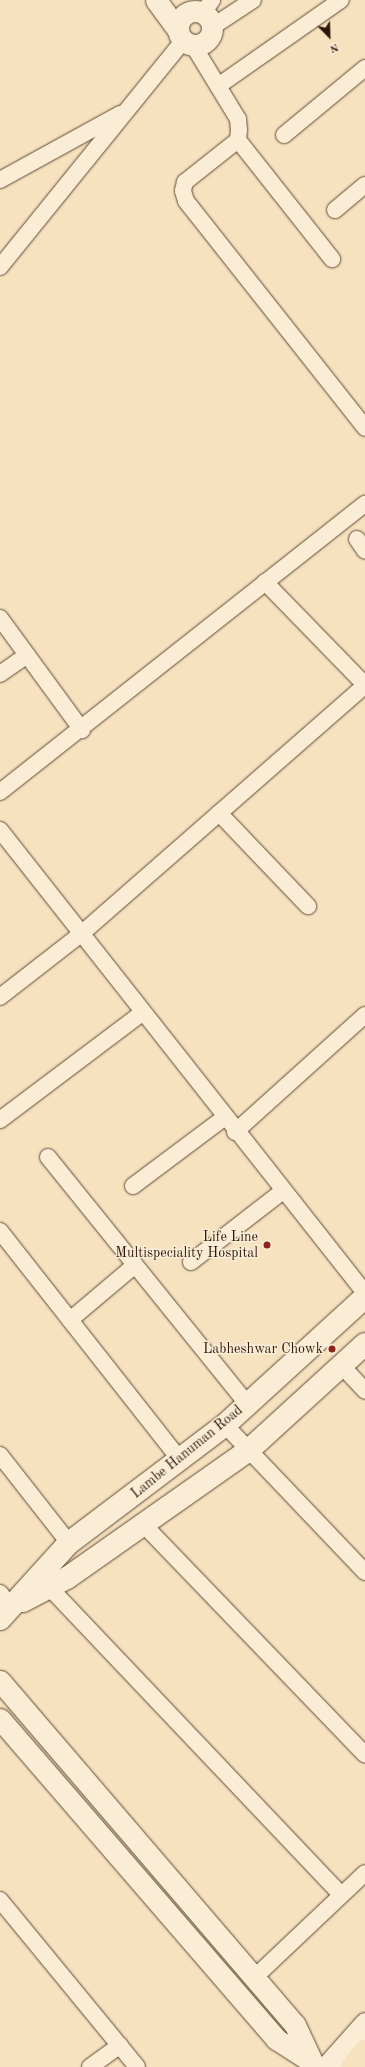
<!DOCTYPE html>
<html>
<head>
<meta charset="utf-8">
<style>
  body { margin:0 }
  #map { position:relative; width:365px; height:2067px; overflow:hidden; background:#f7e2bf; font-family:"Old Standard TT",serif }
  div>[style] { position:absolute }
  .roads { filter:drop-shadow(0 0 1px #604936) drop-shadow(0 0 1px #604936) }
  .minor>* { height:16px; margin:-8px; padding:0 8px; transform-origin:8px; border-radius:8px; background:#faecd5 }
  .tertiary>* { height:21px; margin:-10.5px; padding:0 10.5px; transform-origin:10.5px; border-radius:10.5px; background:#faecd5 }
  .tertiary>.ring { margin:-10.5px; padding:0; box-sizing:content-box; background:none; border:21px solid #faecd5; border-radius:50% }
  .secondary>* { height:22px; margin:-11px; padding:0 11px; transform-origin:11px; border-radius:11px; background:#faecd5 }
  .primary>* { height:22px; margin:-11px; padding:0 11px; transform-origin:11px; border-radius:11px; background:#f7e2bf }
  .dots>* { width:11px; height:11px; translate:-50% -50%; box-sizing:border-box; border:2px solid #faecd5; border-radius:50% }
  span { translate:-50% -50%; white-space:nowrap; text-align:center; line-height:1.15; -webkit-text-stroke:3px #faecd5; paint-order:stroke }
  .poi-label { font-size:14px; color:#2d1609 }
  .right { translate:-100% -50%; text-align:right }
  .street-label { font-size:14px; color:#2d1609 }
  .north { position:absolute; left:309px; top:16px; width:40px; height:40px; -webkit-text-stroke:3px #faecd5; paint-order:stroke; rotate:157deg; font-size:11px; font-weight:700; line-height:16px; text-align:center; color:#2d1609 }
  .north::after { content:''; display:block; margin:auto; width:14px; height:18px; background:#2d1609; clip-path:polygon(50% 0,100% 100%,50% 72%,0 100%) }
</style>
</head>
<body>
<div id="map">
  <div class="roads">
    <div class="minor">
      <div style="left:203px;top:13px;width:16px;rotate:-55deg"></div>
      <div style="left:212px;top:27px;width:49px;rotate:-33.4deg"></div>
      <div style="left:193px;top:45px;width:87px;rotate:58.7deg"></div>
      <div style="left:238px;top:119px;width:11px;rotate:85deg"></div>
      <div style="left:239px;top:130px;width:10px;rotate:96deg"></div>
      <div style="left:238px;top:140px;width:68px;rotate:141.6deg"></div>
      <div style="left:185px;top:182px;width:9px;rotate:103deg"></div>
      <div style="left:183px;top:191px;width:10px;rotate:73deg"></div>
      <div style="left:186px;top:201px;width:289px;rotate:51.7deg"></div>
      <div style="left:218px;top:86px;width:150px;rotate:-35deg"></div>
      <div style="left:284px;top:135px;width:105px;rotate:-39.6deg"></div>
      <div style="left:238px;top:140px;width:152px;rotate:51.7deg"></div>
      <div style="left:0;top:180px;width:137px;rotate:-28.8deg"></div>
      <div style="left:335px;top:210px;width:39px;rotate:-40deg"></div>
      <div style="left:0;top:267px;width:291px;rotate:-51deg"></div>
      <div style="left:357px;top:539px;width:14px;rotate:56deg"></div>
      <div style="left:265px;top:582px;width:144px;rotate:45.8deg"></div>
      <div style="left:0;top:618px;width:139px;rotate:53.8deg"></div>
      <div style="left:0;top:674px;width:33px;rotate:-35deg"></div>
      <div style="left:0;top:792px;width:465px;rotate:-38.3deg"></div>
      <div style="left:219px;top:813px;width:129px;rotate:46.3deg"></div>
      <div style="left:0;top:830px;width:590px;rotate:51.75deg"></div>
      <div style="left:0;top:997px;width:103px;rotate:-37.9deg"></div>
      <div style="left:81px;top:934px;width:378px;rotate:-41.2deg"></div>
      <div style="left:0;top:1120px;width:178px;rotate:-37deg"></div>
      <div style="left:235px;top:1132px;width:175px;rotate:-42deg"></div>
      <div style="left:48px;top:1157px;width:317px;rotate:51.1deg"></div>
      <div style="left:133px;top:1186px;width:114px;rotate:-36.8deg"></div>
      <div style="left:0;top:1231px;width:291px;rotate:51.8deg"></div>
      <div style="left:191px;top:1262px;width:116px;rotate:-37.7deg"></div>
      <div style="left:70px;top:1320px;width:85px;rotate:-40.2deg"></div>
      <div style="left:342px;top:1366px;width:34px;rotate:47deg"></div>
      <div style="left:225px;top:1425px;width:203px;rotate:46.4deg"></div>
      <div style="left:0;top:1455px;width:112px;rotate:51.9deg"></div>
      <div style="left:143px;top:1524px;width:320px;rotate:46.1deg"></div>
      <div style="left:49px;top:1587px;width:424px;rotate:46.5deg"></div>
      <div style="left:0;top:1593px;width:18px;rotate:52deg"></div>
      <div style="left:0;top:1900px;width:216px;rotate:50.6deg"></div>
      <div style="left:255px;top:1977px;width:151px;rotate:-43.4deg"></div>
      <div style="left:90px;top:2067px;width:37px;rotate:-36deg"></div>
    </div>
    <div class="tertiary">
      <div style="left:156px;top:0;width:37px;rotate:54deg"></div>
      <div class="ring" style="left:178px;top:11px;width:13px;height:13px"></div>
      <div style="left:0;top:1681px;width:453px;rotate:49.4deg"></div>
      <div style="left:295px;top:2025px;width:38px;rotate:65deg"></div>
      <div style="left:0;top:1719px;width:423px;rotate:49.2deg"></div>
      <div style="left:276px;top:2039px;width:43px;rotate:32.6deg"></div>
      <div style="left:326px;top:2067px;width:59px;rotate:-48.4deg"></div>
    </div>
    <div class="secondary">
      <div style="left:23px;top:1601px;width:50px;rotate:-27.6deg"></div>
      <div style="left:67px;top:1578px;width:223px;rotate:-35.1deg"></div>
      <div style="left:249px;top:1450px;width:157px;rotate:-42.4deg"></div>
      <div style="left:0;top:1619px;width:103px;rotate:-47.8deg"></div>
      <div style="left:69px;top:1543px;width:196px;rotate:-37.1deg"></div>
      <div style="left:225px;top:1425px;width:190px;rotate:-42.4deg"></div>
    </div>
    <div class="primary">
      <div style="left:352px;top:2067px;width:21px;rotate:-51deg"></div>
    </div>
  </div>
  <div class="dots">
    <div style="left:267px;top:1245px;background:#8f2418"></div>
    <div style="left:332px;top:1349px;background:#8f2418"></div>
  </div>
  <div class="poi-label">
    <span class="right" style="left:258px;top:1245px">Life Line<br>Multispeciality Hospital</span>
    <span class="right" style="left:323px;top:1349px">Labheshwar Chowk</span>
  </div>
  <div class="street-label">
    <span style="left:187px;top:1452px;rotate:-39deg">Lambe Hanuman Road</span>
  </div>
  <div class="north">N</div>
</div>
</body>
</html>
